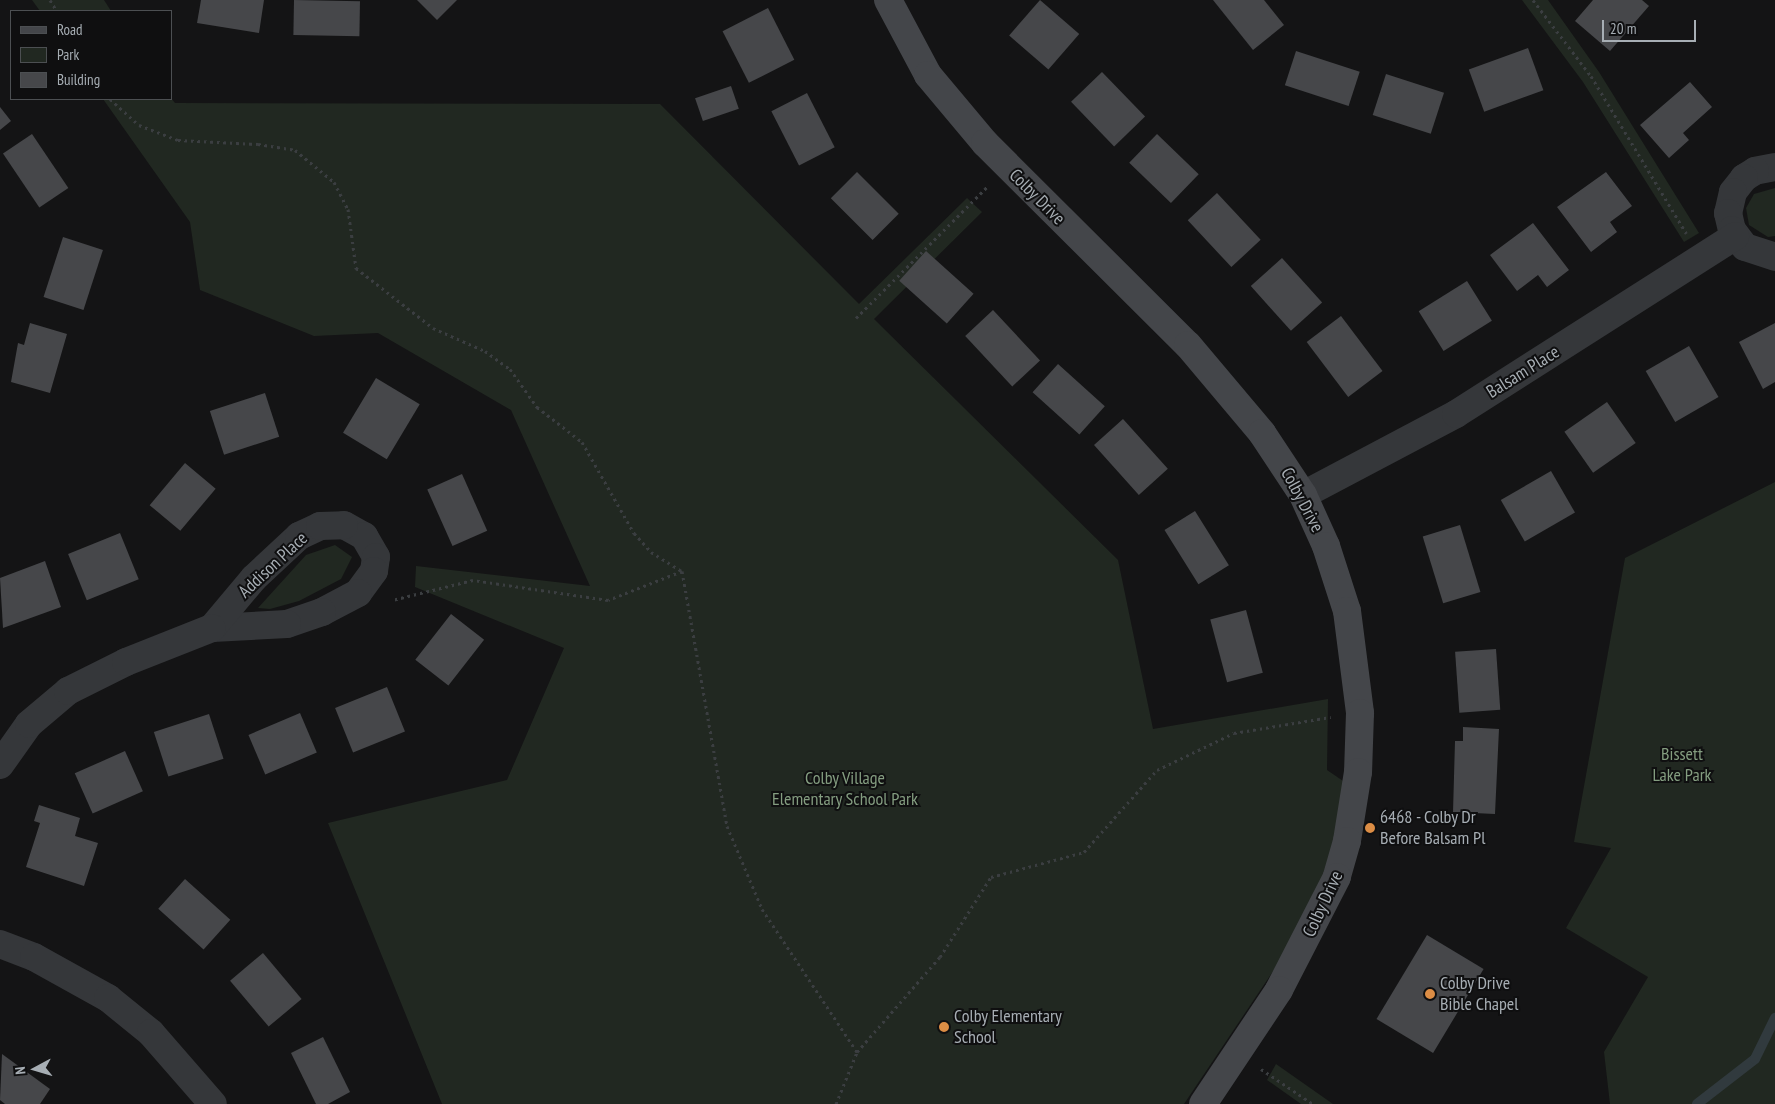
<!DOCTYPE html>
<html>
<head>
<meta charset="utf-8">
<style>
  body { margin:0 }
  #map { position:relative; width:1775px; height:1104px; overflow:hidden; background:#141415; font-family:"PT Sans Narrow",sans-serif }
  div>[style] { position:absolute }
  .green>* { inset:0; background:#212821 }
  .stream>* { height:10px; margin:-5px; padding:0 5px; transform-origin:5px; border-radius:5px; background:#313a3e }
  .building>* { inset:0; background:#46474a; transform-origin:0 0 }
  .path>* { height:3px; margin-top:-1.5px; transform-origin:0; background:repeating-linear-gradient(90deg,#3b3e41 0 2.5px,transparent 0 6.5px) }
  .street>* { height:28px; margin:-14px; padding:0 14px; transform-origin:14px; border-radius:14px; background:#35373a }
  .secondary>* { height:28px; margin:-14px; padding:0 14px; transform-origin:14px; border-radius:14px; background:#44464a }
  .dots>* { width:14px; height:14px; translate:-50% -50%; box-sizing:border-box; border:2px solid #0f0f10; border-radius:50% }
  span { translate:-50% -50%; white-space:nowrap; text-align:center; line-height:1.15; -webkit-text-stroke:4px #0f0f10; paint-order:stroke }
  .street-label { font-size:18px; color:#a7aeb4 }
  .park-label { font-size:18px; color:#849d80 }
  .poi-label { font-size:18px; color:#a7aeb4 }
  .left { translate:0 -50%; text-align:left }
  .legend { position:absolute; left:10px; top:10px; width:162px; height:90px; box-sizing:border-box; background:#0f0f10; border:1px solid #4c4f52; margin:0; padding:6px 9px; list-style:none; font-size:15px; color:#a7aeb4 }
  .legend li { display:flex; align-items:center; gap:10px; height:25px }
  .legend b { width:25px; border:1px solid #4c4f52 }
  .north { position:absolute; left:10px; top:1044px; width:50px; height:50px; -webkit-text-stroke:4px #0f0f10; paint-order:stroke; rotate:264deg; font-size:14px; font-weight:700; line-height:20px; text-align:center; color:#a7aeb4 }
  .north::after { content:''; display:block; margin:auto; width:18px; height:22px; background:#a7aeb4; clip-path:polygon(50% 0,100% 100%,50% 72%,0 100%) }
  .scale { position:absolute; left:1602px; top:20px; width:94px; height:22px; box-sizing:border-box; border:2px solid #a7aeb4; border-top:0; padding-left:6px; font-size:15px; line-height:18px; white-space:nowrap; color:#a7aeb4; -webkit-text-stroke:4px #0f0f10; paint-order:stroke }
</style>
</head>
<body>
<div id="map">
  <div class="green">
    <div style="clip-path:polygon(32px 0,104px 0,111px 11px,40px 11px)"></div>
    <div style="clip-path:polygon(1522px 0,1548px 0,1599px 72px,1699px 233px,1684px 242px,1583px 82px)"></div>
    <div style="clip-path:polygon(171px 98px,175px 103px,660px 104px,859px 304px,967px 198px,982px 212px,874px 319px,1118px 560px,1153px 729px,1328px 699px,1327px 770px,1346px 783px,1328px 865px,1290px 946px,1184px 1104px,442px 1104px,328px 823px,507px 780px,564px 648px,415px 587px,416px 566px,590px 586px,511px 410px,378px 333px,314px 336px,200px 290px,190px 222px,103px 99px)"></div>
    <div style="clip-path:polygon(1775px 188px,1775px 236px,1768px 237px,1749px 225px,1746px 208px,1754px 194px)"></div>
    <div style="clip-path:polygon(1775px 482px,1775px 1104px,1610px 1104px,1604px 1052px,1648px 977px,1566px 928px,1611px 848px,1574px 842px,1625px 558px)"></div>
    <div style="clip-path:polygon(335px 545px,352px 557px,341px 579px,299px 601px,270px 609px,258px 608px,306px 555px)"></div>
    <div style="clip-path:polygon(1276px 1064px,1333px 1104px,1301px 1104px,1267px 1080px)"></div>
  </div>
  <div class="stream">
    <div style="left:1697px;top:1104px;width:73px;rotate:-37.8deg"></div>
    <div style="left:1755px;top:1059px;width:46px;rotate:-64deg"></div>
  </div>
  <div class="building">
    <div style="clip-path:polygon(201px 0,264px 0,259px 33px,197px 23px)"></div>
    <div style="left:294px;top:0;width:66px;height:35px;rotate:1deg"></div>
    <div style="clip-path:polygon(417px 0,457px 0,437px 20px)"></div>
    <div style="left:1040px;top:0;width:52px;height:47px;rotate:41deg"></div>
    <div style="clip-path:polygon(1213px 0,1264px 0,1284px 25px,1253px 50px)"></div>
    <div style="clip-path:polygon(1593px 0,1642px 0,1649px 6px,1610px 51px,1575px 21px)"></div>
    <div style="left:768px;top:8px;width:58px;height:51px;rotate:63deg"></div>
    <div style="left:1528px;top:48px;width:45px;height:63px;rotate:70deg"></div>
    <div style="left:1296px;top:51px;width:67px;height:36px;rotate:18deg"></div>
    <div style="left:1102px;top:72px;width:62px;height:43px;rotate:46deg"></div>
    <div style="left:1386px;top:74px;width:61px;height:43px;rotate:18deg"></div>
    <div style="clip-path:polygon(1690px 82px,1712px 107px,1683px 133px,1689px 140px,1669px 158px,1640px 125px)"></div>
    <div style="left:731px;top:86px;width:24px;height:38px;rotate:71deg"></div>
    <div style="left:807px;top:93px;width:61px;height:40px;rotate:63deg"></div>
    <div style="clip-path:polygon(0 107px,11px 121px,0 130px)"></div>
    <div style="left:32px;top:134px;width:65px;height:35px;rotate:56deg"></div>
    <div style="left:1157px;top:134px;width:58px;height:40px;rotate:44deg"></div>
    <div style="left:857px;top:172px;width:59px;height:37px;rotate:45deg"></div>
    <div style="clip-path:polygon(1606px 172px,1632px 206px,1610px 222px,1617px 232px,1591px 252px,1557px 207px)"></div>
    <div style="left:1217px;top:193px;width:64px;height:40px;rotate:47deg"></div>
    <div style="clip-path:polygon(1533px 223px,1569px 270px,1547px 287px,1538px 275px,1517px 291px,1490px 255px)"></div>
    <div style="left:63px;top:237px;width:42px;height:63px;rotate:18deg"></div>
    <div style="left:926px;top:251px;width:64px;height:40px;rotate:42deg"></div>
    <div style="left:1282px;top:258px;width:60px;height:42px;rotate:48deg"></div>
    <div style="left:1467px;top:281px;width:47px;height:57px;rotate:58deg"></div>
    <div style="left:993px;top:310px;width:69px;height:38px;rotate:47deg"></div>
    <div style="left:1341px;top:316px;width:69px;height:43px;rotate:53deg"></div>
    <div style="clip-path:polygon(30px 323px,67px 334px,50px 393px,11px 382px,18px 343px,24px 345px)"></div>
    <div style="clip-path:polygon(1775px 323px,1775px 382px,1763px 389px,1739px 342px)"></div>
    <div style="left:1689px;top:346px;width:59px;height:50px;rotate:60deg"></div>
    <div style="left:1058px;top:364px;width:63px;height:38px;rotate:42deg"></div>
    <div style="left:376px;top:378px;width:51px;height:64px;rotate:31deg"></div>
    <div style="left:265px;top:393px;width:46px;height:58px;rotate:72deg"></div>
    <div style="left:1607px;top:402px;width:50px;height:52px;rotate:55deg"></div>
    <div style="left:1123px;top:419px;width:67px;height:39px;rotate:48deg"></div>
    <div style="left:185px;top:463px;width:40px;height:55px;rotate:40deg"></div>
    <div style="left:1551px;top:471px;width:48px;height:58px;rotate:60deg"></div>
    <div style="left:462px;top:474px;width:62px;height:38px;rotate:66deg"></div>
    <div style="left:1195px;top:511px;width:64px;height:36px;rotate:58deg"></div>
    <div style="left:1460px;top:525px;width:70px;height:39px;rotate:73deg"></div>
    <div style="left:120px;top:533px;width:50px;height:56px;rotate:68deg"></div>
    <div style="clip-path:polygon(45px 561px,61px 607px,3px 628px,0 578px)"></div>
    <div style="left:1246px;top:610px;width:65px;height:37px;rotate:75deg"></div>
    <div style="left:451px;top:614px;width:42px;height:58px;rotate:38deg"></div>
    <div style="left:1496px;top:649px;width:61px;height:41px;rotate:86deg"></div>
    <div style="left:387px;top:687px;width:48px;height:56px;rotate:68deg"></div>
    <div style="left:300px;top:713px;width:43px;height:56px;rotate:67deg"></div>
    <div style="left:209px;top:714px;width:47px;height:58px;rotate:72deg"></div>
    <div style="clip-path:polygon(1463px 727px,1499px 729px,1495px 814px,1453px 812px,1455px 741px,1463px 741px)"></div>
    <div style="left:125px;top:751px;width:44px;height:55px;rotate:66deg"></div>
    <div style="clip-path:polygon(39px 805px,80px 818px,75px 836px,98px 843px,84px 886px,26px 867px,40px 823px,34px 821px)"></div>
    <div style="left:185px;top:879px;width:61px;height:40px;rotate:42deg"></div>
    <div style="left:1427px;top:935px;width:66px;height:98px;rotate:31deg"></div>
    <div style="left:263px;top:953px;width:60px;height:43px;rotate:50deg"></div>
    <div style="clip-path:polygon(323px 1037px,350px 1092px,328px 1104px,316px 1104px,291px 1053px)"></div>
    <div style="clip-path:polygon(2px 1054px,50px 1089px,40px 1104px,5px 1104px,0 1100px)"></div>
  </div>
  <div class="path">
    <div style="left:50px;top:0;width:13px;rotate:58deg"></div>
    <div style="left:1533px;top:0;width:96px;rotate:52.7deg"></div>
    <div style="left:1591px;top:76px;width:184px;rotate:58.8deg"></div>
    <div style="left:110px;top:99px;width:39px;rotate:42deg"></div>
    <div style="left:139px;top:125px;width:42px;rotate:21deg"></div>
    <div style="left:178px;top:140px;width:80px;rotate:2.9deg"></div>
    <div style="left:258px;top:144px;width:37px;rotate:9deg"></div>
    <div style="left:295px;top:150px;width:50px;rotate:39.4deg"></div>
    <div style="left:334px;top:182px;width:30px;rotate:63deg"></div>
    <div style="left:348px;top:209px;width:60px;rotate:82.3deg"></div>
    <div style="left:356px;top:268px;width:98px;rotate:37.9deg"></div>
    <div style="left:433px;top:328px;width:57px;rotate:23.9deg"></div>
    <div style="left:485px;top:351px;width:31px;rotate:36deg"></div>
    <div style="left:510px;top:369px;width:47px;rotate:54.6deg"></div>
    <div style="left:537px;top:407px;width:57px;rotate:37.9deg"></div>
    <div style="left:582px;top:442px;width:105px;rotate:60.3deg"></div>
    <div style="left:634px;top:533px;width:25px;rotate:48deg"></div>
    <div style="left:651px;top:552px;width:36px;rotate:32deg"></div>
    <div style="left:682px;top:571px;width:79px;rotate:158.6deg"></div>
    <div style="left:608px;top:600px;width:136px;rotate:-171.6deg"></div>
    <div style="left:473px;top:580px;width:83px;rotate:166.1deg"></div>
    <div style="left:856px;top:318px;width:185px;rotate:-45deg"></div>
    <div style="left:682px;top:571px;width:259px;rotate:80deg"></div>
    <div style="left:727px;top:826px;width:90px;rotate:67.1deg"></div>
    <div style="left:762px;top:909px;width:172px;rotate:56.4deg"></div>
    <div style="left:1261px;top:1069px;width:63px;rotate:33.9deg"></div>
    <div style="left:836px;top:1104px;width:56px;rotate:-68deg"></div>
    <div style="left:857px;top:1052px;width:126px;rotate:-48.9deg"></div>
    <div style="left:940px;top:957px;width:95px;rotate:-57.5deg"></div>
    <div style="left:991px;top:877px;width:96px;rotate:-15deg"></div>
    <div style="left:1084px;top:852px;width:110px;rotate:-48.3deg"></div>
    <div style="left:1157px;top:770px;width:85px;rotate:-25.7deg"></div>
    <div style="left:1234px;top:733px;width:98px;rotate:-9.4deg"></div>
  </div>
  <div class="street">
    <div style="left:1775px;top:167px;width:20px;rotate:169deg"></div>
    <div style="left:1755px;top:171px;width:13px;rotate:148deg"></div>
    <div style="left:1744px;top:178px;width:18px;rotate:128deg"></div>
    <div style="left:1733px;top:192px;width:22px;rotate:103deg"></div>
    <div style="left:1728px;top:213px;width:17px;rotate:77deg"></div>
    <div style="left:1732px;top:230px;width:21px;rotate:53deg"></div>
    <div style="left:1745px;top:247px;width:32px;rotate:18deg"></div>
    <div style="left:1303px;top:495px;width:173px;rotate:-27.9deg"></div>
    <div style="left:1456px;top:414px;width:331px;rotate:-32.5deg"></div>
    <div style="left:344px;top:525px;width:23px;rotate:29deg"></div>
    <div style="left:364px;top:536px;width:24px;rotate:60deg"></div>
    <div style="left:376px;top:557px;width:14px;rotate:98deg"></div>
    <div style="left:374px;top:571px;width:27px;rotate:126deg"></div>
    <div style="left:358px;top:593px;width:41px;rotate:152.2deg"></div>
    <div style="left:322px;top:612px;width:37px;rotate:161deg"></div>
    <div style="left:287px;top:624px;width:75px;rotate:176.9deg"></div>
    <div style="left:212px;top:628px;width:65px;rotate:-50deg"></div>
    <div style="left:254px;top:578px;width:62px;rotate:-43deg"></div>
    <div style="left:299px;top:536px;width:23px;rotate:-25deg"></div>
    <div style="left:320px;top:526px;width:24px;rotate:-2deg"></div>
    <div style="left:0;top:765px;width:50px;rotate:-54.7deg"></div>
    <div style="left:29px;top:724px;width:51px;rotate:-40.2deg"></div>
    <div style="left:68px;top:691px;width:65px;rotate:-26.6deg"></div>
    <div style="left:126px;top:662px;width:92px;rotate:-21.6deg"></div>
    <div style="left:0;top:944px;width:36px;rotate:21deg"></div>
    <div style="left:34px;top:957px;width:85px;rotate:29deg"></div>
    <div style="left:108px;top:998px;width:55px;rotate:39.1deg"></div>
    <div style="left:151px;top:1033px;width:94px;rotate:48.9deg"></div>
  </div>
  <div class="secondary">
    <div style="left:888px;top:0;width:85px;rotate:61.9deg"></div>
    <div style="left:928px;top:75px;width:89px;rotate:50deg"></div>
    <div style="left:985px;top:143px;width:286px;rotate:44.9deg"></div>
    <div style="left:1188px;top:345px;width:115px;rotate:49.9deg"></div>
    <div style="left:1262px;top:433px;width:74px;rotate:56.5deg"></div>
    <div style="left:1303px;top:495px;width:56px;rotate:65.7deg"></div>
    <div style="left:1326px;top:546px;width:68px;rotate:72.1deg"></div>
    <div style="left:1347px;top:611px;width:103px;rotate:82.7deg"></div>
    <div style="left:1360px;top:713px;width:59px;rotate:91.9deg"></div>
    <div style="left:1358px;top:772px;width:70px;rotate:99.1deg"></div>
    <div style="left:1347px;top:841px;width:37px;rotate:106deg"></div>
    <div style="left:1337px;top:877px;width:127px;rotate:117.2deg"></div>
    <div style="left:1279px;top:990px;width:137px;rotate:123.7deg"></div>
  </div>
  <div class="dots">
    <div style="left:1370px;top:828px;background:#dc8d45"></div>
    <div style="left:1430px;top:994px;background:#dc8d45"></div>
    <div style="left:944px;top:1027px;background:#dc8d45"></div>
  </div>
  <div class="street-label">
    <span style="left:1037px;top:197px;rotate:45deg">Colby Drive</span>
    <span style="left:1523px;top:372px;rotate:-32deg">Balsam Place</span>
    <span style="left:1302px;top:500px;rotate:62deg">Colby Drive</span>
    <span style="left:273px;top:565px;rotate:-43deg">Addison Place</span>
    <span style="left:1323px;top:904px;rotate:-65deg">Colby Drive</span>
  </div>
  <div class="park-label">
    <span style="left:1682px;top:765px">Bissett<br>Lake Park</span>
    <span style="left:845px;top:789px">Colby Village<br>Elementary School Park</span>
  </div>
  <div class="poi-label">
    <span class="left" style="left:1380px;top:828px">6468 - Colby Dr<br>Before Balsam Pl</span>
    <span class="left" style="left:1440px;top:994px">Colby Drive<br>Bible Chapel</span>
    <span class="left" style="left:954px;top:1027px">Colby Elementary<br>School</span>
  </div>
  <ul class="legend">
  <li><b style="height:6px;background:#44464a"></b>Road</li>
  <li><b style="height:14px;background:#212821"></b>Park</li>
  <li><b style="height:14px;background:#46474a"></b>Building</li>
  </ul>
  <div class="north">N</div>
  <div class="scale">20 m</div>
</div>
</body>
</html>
